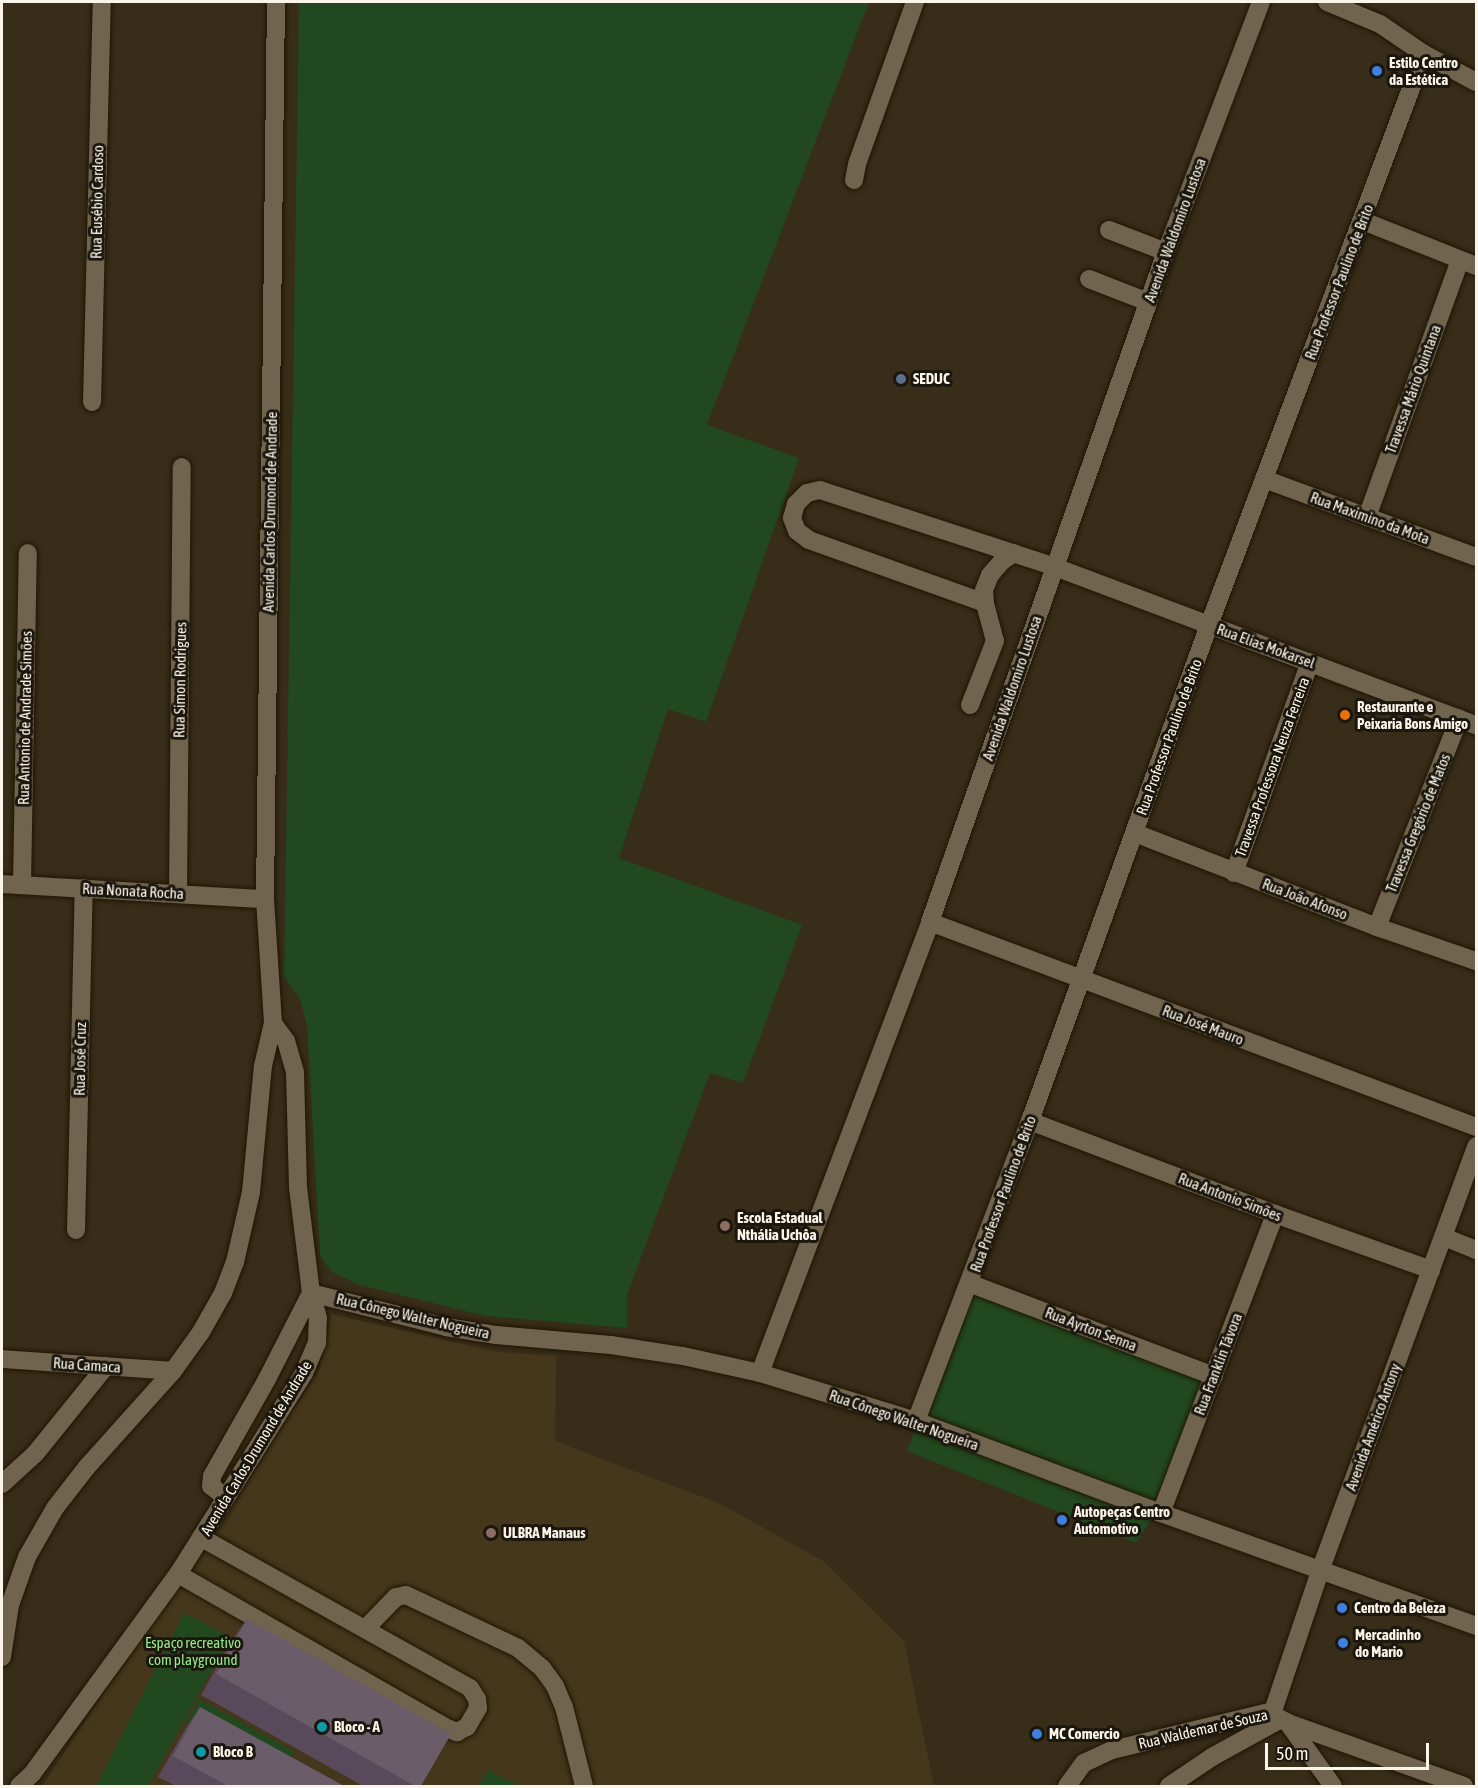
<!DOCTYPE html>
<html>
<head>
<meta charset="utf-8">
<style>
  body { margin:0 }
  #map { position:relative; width:1478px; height:1788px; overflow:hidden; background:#382d19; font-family:"Asap Condensed",sans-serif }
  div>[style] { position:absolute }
  .built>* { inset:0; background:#45371c }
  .green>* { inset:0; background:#21481e; transform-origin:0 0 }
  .roads { filter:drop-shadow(0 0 2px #1f1503) drop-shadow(0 0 2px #1f1503) }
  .minor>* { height:18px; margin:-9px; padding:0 9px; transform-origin:9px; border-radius:9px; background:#70644e }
  .wall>* { inset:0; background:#584a5a }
  .building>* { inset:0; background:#6a5c69 }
  .dots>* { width:16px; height:16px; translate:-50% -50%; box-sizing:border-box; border:3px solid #1b160e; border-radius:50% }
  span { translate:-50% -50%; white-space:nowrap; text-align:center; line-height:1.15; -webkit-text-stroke:6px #1b160e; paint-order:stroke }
  .poi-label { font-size:15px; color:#fbf4e8; font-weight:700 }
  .left { translate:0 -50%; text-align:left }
  .street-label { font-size:15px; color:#fbf4e8 }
  .park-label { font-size:15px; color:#91ec89 }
  .frame { position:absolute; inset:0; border:3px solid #fbf4e8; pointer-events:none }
  .scale { position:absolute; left:1265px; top:1743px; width:164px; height:27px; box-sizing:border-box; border:3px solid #fbf4e8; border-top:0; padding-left:8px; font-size:18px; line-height:21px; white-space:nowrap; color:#fbf4e8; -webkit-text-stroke:4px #1b160e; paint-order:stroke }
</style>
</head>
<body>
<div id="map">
  <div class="built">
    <div style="clip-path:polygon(331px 1314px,498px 1352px,556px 1356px,555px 1441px,721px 1504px,823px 1561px,904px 1641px,934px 1786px,42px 1786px,319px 1371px)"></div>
  </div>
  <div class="green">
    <div style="clip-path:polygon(299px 2px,869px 2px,707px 425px,799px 458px,706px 722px,668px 709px,619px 858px,802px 925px,743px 1083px,710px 1073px,627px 1295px,627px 1328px,486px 1316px,360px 1285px,332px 1272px,320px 1256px,307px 1026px,300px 999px,284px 976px)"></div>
    <div style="clip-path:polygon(971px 1289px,1207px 1380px,1152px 1518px,1136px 1543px,907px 1451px)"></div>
    <div style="clip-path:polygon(184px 1613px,230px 1637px,148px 1786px,96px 1786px)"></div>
    <div style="left:199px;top:1699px;width:109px;height:27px;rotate:29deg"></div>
    <div style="clip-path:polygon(488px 1770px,519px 1786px,479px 1786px)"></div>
  </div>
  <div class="roads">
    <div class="minor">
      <div style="left:1327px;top:2px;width:57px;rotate:22.5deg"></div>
      <div style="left:1380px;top:24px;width:53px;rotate:34.3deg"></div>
      <div style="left:1424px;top:54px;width:59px;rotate:28.3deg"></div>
      <div style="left:854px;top:180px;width:16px;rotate:-79deg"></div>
      <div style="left:857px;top:164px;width:172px;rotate:-70.3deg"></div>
      <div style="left:1363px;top:221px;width:122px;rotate:21.7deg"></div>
      <div style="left:1109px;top:230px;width:61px;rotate:21.1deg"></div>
      <div style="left:1089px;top:279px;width:63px;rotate:21.3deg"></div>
      <div style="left:92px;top:402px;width:400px;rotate:-88.6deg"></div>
      <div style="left:1264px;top:479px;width:226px;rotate:20.2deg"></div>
      <div style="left:1367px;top:517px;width:273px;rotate:-70.1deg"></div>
      <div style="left:985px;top:603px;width:13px;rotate:-94deg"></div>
      <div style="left:984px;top:590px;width:16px;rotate:-68deg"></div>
      <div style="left:990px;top:575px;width:18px;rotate:-49deg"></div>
      <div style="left:1002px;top:561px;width:14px;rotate:-34deg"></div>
      <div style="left:970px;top:705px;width:69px;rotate:-68.7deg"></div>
      <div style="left:995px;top:641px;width:39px;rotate:-105deg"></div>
      <div style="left:985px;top:603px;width:187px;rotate:-160.3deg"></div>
      <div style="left:809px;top:540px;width:15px;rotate:-143deg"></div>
      <div style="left:797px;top:531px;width:14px;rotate:-111deg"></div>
      <div style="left:792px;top:518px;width:15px;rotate:-74deg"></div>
      <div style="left:796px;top:504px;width:16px;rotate:-45deg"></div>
      <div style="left:807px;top:493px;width:13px;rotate:-13deg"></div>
      <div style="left:820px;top:490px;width:247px;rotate:18.1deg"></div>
      <div style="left:1055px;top:567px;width:450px;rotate:20.6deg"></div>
      <div style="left:1135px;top:833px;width:260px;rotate:21.2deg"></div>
      <div style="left:1377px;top:927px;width:105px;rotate:19deg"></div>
      <div style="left:1234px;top:873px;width:224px;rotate:-70.2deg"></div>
      <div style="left:2px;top:884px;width:263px;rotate:3.3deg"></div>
      <div style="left:22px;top:884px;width:331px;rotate:-89deg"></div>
      <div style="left:178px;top:893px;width:426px;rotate:-89.5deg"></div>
      <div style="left:930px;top:922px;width:583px;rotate:20.58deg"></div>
      <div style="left:1377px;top:927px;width:224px;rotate:-68.5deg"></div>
      <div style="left:1030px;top:1121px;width:262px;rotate:20.8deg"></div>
      <div style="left:1275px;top:1214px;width:166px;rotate:19.7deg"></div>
      <div style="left:76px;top:1230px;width:342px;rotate:-88.7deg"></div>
      <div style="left:1444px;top:1237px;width:35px;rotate:22deg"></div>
      <div style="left:969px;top:1283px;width:262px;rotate:20.8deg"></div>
      <div style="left:2px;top:1359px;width:171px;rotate:4deg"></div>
      <div style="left:760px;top:1373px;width:482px;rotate:-69.3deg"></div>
      <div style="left:930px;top:922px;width:710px;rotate:-70.6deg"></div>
      <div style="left:1166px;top:252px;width:267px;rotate:-69.2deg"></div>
      <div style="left:916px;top:1421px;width:321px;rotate:-69.2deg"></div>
      <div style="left:1030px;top:1121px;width:527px;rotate:-70.16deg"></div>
      <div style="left:1209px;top:625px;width:610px;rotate:-69.37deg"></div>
      <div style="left:2px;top:1484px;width:45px;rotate:-42.3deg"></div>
      <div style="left:35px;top:1454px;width:113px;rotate:-51.1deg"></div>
      <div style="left:226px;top:1498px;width:19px;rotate:-141deg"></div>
      <div style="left:211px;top:1486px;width:10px;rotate:-84deg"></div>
      <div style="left:212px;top:1476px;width:112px;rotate:-60.4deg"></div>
      <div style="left:267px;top:1379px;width:97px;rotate:-62.9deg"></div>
      <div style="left:311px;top:1293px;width:139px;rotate:14.1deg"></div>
      <div style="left:446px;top:1327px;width:51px;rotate:9.1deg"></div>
      <div style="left:496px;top:1335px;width:115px;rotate:5deg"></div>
      <div style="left:611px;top:1345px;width:73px;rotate:8.7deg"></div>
      <div style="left:683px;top:1356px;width:79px;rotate:12.4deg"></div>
      <div style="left:760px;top:1373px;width:163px;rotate:17.1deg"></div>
      <div style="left:916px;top:1421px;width:262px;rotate:20.6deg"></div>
      <div style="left:1161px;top:1513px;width:335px;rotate:19.7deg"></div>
      <div style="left:1161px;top:1513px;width:320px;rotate:-69.1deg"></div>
      <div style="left:178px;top:1574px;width:312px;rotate:29.8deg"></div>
      <div style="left:449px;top:1729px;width:9px;rotate:21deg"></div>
      <div style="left:457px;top:1732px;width:11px;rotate:-27deg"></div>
      <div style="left:467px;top:1727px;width:22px;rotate:-60deg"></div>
      <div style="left:478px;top:1708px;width:9px;rotate:-96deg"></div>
      <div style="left:477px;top:1699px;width:13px;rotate:-122deg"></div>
      <div style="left:470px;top:1688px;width:307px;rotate:-150.8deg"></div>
      <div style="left:366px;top:1628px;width:43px;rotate:-45.9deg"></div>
      <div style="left:396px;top:1597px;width:10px;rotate:-11deg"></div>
      <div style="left:406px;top:1595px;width:124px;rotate:25.3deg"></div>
      <div style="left:518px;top:1648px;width:31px;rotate:40deg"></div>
      <div style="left:542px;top:1668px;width:22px;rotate:54deg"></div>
      <div style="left:555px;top:1686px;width:23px;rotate:67deg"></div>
      <div style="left:564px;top:1707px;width:81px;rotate:75.8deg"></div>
      <div style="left:2px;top:1657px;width:53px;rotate:-81.3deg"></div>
      <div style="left:10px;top:1605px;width:51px;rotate:-70.5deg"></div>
      <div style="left:27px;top:1557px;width:56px;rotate:-60.3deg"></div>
      <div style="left:55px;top:1508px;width:51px;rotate:-52.2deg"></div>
      <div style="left:86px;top:1468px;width:130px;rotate:-48.1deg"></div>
      <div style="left:173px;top:1371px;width:48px;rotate:-54.3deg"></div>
      <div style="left:201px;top:1332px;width:45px;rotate:-60.6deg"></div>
      <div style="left:223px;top:1293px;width:33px;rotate:-69deg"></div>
      <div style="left:235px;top:1262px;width:72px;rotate:-77.1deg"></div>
      <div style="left:251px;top:1192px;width:127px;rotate:-84.6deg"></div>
      <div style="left:263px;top:1066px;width:44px;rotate:-76.9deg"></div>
      <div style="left:273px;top:1023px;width:124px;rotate:-93.7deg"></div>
      <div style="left:265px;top:899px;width:897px;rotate:-89.3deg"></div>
      <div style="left:1273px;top:1711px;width:148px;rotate:-71.4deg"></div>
      <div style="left:1320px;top:1571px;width:453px;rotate:-69.8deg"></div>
      <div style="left:1273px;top:1711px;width:5px;rotate:68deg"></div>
      <div style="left:1275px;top:1716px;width:15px;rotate:28deg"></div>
      <div style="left:1288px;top:1723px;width:187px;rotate:19.7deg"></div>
      <div style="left:1288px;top:1723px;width:77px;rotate:54.5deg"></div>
      <div style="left:19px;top:1786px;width:18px;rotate:-43deg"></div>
      <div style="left:32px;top:1774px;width:248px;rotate:-53.9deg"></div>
      <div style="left:178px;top:1574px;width:237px;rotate:-57.9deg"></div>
      <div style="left:304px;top:1373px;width:33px;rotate:-67deg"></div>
      <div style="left:317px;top:1343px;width:25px;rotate:-88deg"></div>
      <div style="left:318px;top:1318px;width:26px;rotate:-106deg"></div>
      <div style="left:311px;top:1293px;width:107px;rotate:-97deg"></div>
      <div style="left:298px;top:1187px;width:115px;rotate:-91.5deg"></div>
      <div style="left:295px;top:1072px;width:32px;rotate:-106deg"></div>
      <div style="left:286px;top:1041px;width:22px;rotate:-126deg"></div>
      <div style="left:1067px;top:1786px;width:29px;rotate:-54deg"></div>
      <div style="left:1084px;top:1763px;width:31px;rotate:-25deg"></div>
      <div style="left:1112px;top:1750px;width:166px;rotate:-13.6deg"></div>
      <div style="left:1169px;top:1786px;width:52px;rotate:-34deg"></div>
      <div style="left:1212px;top:1757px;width:77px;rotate:-28.9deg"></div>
    </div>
  </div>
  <div class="wall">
    <div style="clip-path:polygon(247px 1619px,421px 1786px,363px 1786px,201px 1695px,232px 1640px)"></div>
    <div style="clip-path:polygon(200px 1707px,344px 1786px,176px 1786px,158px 1777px,186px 1728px)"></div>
  </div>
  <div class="building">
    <div style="clip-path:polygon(247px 1619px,451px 1734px,421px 1786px,415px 1786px,216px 1674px)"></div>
    <div style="clip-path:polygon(200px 1707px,344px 1786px,228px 1786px,173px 1756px)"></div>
  </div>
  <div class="dots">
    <div style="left:1377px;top:71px;background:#3f7fe0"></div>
    <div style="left:901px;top:379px;background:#5c6f8a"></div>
    <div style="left:1345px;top:715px;background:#e8710a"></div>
    <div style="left:725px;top:1226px;background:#8d6e63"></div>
    <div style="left:1062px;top:1520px;background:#3f7fe0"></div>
    <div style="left:491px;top:1533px;background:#8d6e63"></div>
    <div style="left:1342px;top:1608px;background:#3f7fe0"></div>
    <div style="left:1343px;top:1643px;background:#3f7fe0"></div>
    <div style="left:322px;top:1727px;background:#0f9aa8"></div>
    <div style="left:1037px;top:1734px;background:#3f7fe0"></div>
    <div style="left:201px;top:1752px;background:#0f9aa8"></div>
  </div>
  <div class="poi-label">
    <span class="left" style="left:1389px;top:71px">Estilo Centro<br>da Estética</span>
    <span class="left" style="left:913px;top:379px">SEDUC</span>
    <span class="left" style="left:1357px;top:715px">Restaurante e<br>Peixaria Bons Amigo</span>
    <span class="left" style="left:737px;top:1226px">Escola Estadual<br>Nthália Uchôa</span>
    <span class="left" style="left:1074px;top:1520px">Autopeças Centro<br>Automotivo</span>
    <span class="left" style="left:503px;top:1533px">ULBRA Manaus</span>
    <span class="left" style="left:1354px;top:1608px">Centro da Beleza</span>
    <span class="left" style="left:1355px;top:1643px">Mercadinho<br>do Mario</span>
    <span class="left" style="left:334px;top:1727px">Bloco - A</span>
    <span class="left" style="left:1049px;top:1734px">MC Comercio</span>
    <span class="left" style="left:213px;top:1752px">Bloco B</span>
  </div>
  <div class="street-label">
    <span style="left:97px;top:202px;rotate:-89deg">Rua Eusébio Cardoso</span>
    <span style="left:1175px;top:230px;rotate:-70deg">Avenida Waldomiro Lustosa</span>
    <span style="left:1339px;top:282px;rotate:-69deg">Rua Professor Paulino de Brito</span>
    <span style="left:1413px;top:389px;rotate:-70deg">Travessa Mário Quintana</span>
    <span style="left:270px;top:512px;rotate:-89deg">Avenida Carlos Drumond de Andrade</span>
    <span style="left:1370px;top:518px;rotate:20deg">Rua Maximino da Mota</span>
    <span style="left:1266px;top:646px;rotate:20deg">Rua Elias Mokarsel</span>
    <span style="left:180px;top:680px;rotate:-89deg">Rua Simon Rodrigues</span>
    <span style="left:1012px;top:688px;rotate:-71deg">Avenida Waldomiro Lustosa</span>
    <span style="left:25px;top:718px;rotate:-89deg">Rua Antonio de Andrade Simões</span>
    <span style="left:1169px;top:737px;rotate:-70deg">Rua Professor Paulino de Brito</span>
    <span style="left:1272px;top:767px;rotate:-70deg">Travessa Professora Neuza Ferreira</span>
    <span style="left:1418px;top:823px;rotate:-68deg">Travessa Gregório de Matos</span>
    <span style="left:133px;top:891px;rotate:3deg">Rua Nonata Rocha</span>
    <span style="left:1305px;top:899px;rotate:21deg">Rua João Afonso</span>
    <span style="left:1203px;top:1025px;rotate:21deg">Rua José Mauro</span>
    <span style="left:80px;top:1059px;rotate:-89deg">Rua José Cruz</span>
    <span style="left:1003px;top:1194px;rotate:-70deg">Rua Professor Paulino de Brito</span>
    <span style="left:1230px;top:1197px;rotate:21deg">Rua Antonio Simões</span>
    <span style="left:413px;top:1316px;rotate:13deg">Rua Cônego Walter Nogueira</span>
    <span style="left:1091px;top:1329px;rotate:21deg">Rua Ayrton Senna</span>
    <span style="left:1218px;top:1364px;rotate:-69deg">Rua Franklin Távora</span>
    <span style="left:87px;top:1365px;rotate:4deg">Rua Camaca</span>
    <span style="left:904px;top:1420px;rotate:19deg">Rua Cônego Walter Nogueira</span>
    <span style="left:1373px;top:1427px;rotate:-70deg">Avenida Américo Antony</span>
    <span style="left:256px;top:1448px;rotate:-59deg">Avenida Carlos Drumond de Andrade</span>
    <span style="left:1203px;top:1729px;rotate:-13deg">Rua Waldemar de Souza</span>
  </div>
  <div class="park-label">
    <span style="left:193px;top:1651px">Espaço recreativo<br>com playground</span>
  </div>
  <div class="frame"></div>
  <div class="scale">50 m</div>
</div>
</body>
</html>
